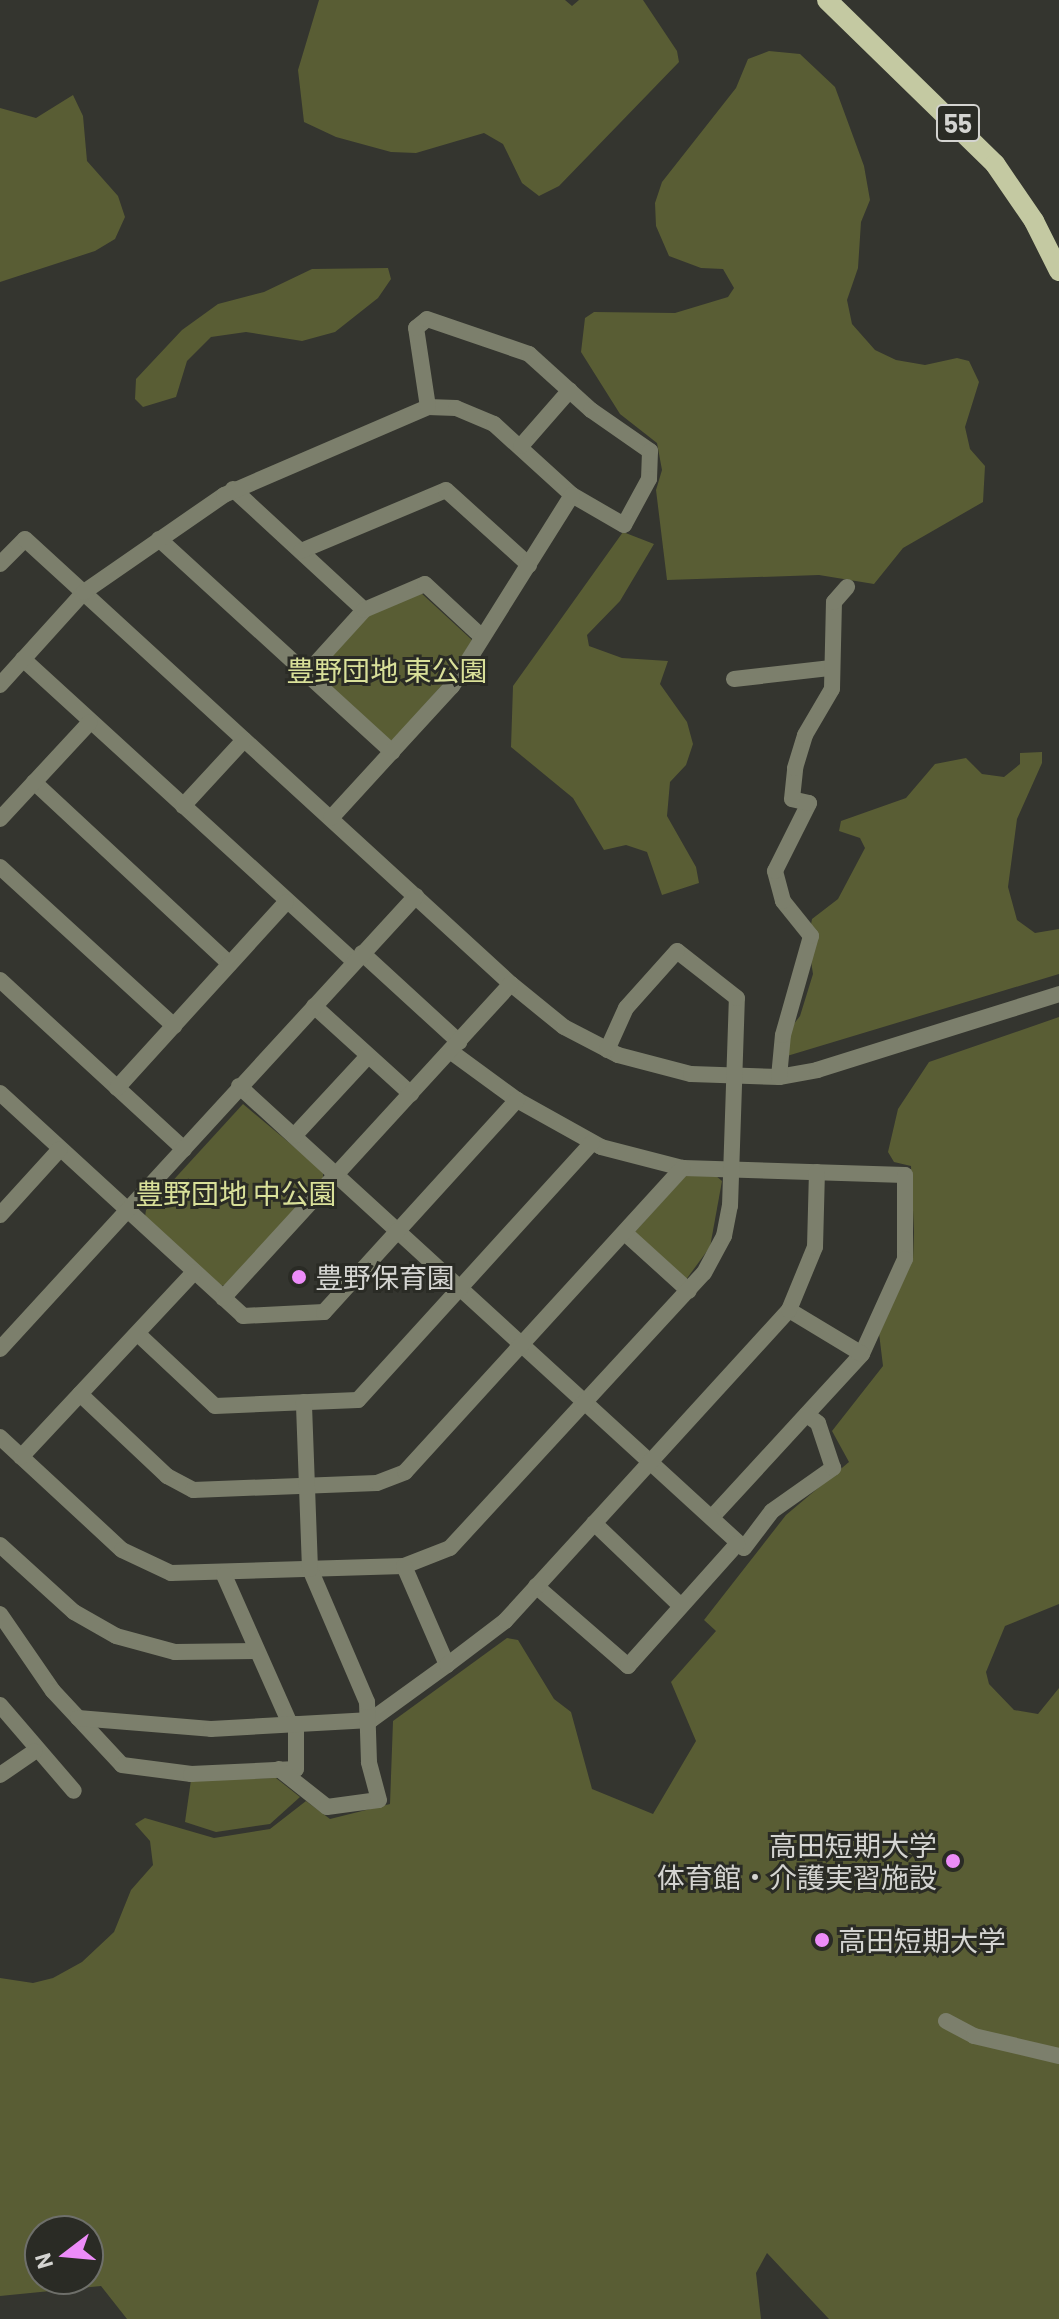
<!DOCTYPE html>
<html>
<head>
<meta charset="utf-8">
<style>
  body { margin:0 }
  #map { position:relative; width:1059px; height:2319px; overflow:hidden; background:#34352f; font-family:Barlow,"Noto Sans JP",sans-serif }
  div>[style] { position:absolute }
  .green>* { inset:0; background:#595d34 }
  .minor>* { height:16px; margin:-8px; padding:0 8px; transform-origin:8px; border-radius:8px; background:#7c7f6c }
  .major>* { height:20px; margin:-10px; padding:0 10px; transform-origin:10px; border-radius:10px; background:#c4c9a2 }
  .dots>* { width:22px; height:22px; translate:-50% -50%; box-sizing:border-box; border:4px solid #2a2b25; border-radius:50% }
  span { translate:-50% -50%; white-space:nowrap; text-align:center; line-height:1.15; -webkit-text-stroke:6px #2a2b25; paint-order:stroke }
  .shield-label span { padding:2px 6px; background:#2a2b25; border:2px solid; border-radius:6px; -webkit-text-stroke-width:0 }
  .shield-label { font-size:26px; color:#d4d4d1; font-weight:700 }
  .park-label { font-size:28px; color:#d9e099 }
  .poi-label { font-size:28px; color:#d4d4d1 }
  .left { translate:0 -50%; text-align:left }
  .right { translate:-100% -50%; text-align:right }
  .north { position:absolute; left:24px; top:2215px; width:80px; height:80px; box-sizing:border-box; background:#2a2b25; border:2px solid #6e6f6a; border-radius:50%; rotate:254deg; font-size:22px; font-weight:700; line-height:32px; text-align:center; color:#d4d4d1 }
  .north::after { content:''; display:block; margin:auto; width:28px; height:36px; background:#ed8cf9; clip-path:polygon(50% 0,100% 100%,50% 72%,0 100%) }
</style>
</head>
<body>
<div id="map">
  <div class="green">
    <div style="clip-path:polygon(319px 0,565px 0,572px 6px,579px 0,643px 0,677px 51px,679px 62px,559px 186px,539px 196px,522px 183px,503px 144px,484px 133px,416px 153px,391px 152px,336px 137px,304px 122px,298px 70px)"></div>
    <div style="clip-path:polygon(769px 51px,800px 54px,835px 87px,864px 166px,870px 200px,861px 222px,858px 268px,847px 300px,852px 324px,875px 350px,896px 360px,925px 365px,957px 358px,969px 361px,979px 382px,965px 427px,970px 449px,985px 466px,983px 502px,903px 548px,874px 584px,819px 575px,667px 580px,656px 490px,662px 470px,657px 443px,620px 414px,581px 352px,585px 318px,594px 312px,675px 313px,728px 297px,734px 288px,723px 269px,701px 268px,669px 256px,656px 226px,655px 203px,662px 182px,736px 88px,748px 59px)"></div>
    <div style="clip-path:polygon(73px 95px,83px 116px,87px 161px,118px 196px,125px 217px,115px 239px,95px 251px,0 282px,0 108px,36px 118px)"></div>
    <div style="clip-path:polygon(388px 268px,391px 279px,378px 298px,335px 332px,302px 341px,246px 332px,211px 337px,187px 361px,176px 397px,143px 407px,135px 399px,136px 379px,182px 330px,218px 304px,264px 292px,312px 269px)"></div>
    <div style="clip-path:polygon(623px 532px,654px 544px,620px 601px,587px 635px,589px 646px,622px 658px,668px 661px,660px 684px,687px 722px,693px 744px,686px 765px,670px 782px,667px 816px,696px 867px,699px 883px,662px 895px,647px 852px,626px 845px,604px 850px,573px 798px,511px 747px,513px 686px)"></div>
    <div style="clip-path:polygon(420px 592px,472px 640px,449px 677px,393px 741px,386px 740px,320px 677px,318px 670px,368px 615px)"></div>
    <div style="clip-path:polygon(1042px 752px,1042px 763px,1017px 819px,1008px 887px,1017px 920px,1035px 933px,1059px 929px,1059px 974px,787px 1056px,786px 1034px,800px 1016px,813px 974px,808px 941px,812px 919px,838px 899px,865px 848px,860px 838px,839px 831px,841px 821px,906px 798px,935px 764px,966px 758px,982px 774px,1004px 777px,1020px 764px,1020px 753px)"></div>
    <div style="clip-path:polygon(evenodd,1059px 1017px,1059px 1604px,1005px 1626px,986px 1672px,989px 1684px,1014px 1710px,1038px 1714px,1059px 1688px,1059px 2319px,829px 2319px,767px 2253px,756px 2273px,761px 2319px,127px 2319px,101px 2286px,0 2296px,0 1978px,33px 1983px,53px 1978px,82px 1962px,114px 1932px,131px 1890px,153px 1865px,150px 1841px,135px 1824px,145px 1818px,214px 1838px,270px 1829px,306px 1801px,330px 1819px,390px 1804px,393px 1721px,507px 1638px,518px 1640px,554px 1699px,571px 1712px,592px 1789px,653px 1814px,696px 1741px,671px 1682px,716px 1631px,704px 1620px,786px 1515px,849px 1462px,832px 1431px,883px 1366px,879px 1333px,913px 1259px,914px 1232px,911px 1166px,894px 1162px,888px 1152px,898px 1109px,929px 1062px,1059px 1017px,40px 2231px,88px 2231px,88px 2279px,40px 2279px,40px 2231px)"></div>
    <div style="clip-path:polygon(243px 1104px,323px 1171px,323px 1178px,228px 1285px,218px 1286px,145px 1217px,146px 1210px)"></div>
    <div style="clip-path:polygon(686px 1175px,715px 1175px,722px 1181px,710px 1247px,685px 1281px,633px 1234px)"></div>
    <div style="clip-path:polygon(276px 1778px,300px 1797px,270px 1824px,216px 1832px,185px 1822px,191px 1780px)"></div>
  </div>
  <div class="minor">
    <div style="left:428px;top:407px;width:28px;rotate:2deg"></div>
    <div style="left:456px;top:408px;width:41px;rotate:22.8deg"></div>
    <div style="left:494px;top:424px;width:105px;rotate:42.3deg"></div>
    <div style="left:521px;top:446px;width:74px;rotate:-48.8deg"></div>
    <div style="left:233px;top:489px;width:178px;rotate:42.7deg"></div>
    <div style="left:159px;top:539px;width:316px;rotate:42.4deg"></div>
    <div style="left:301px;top:551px;width:157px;rotate:-22.8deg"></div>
    <div style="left:446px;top:490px;width:112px;rotate:42.1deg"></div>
    <div style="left:0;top:564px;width:35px;rotate:-45deg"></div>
    <div style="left:25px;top:539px;width:659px;rotate:42.48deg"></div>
    <div style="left:511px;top:984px;width:68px;rotate:39.1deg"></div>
    <div style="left:564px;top:1027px;width:61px;rotate:27.4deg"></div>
    <div style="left:618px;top:1055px;width:75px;rotate:14.6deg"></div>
    <div style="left:691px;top:1074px;width:88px;rotate:2deg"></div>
    <div style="left:779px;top:1077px;width:39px;rotate:-10deg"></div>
    <div style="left:817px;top:1070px;width:254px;rotate:-17.4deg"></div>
    <div style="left:23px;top:659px;width:448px;rotate:42.4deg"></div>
    <div style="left:306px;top:674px;width:86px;rotate:-47.8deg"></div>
    <div style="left:364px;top:610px;width:66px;rotate:-23.1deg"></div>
    <div style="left:425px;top:584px;width:78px;rotate:42.9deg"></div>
    <div style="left:734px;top:679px;width:98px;rotate:-6.5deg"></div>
    <div style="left:0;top:685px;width:125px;rotate:-47.9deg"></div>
    <div style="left:84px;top:592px;width:170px;rotate:-34.7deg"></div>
    <div style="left:224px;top:495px;width:222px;rotate:-23.3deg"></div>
    <div style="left:428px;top:407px;width:80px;rotate:-98.6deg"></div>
    <div style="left:416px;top:328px;width:14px;rotate:-39deg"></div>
    <div style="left:427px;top:319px;width:108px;rotate:18.9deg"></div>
    <div style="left:529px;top:354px;width:84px;rotate:42.1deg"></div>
    <div style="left:591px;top:410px;width:72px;rotate:34.8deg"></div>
    <div style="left:650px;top:451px;width:28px;rotate:92deg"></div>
    <div style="left:649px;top:479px;width:52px;rotate:118.5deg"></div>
    <div style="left:624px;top:525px;width:60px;rotate:-150deg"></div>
    <div style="left:572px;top:495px;width:226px;rotate:122.1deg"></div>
    <div style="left:452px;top:686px;width:179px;rotate:132.5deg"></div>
    <div style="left:34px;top:782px;width:267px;rotate:42.9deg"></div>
    <div style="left:183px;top:806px;width:90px;rotate:-47.3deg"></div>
    <div style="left:0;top:819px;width:132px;rotate:-47.1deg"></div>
    <div style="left:0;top:867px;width:236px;rotate:42.4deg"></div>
    <div style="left:362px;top:953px;width:132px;rotate:42.5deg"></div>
    <div style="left:0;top:980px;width:250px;rotate:42.6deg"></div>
    <div style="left:314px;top:1006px;width:131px;rotate:42.2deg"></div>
    <div style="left:450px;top:1051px;width:83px;rotate:36.2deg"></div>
    <div style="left:517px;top:1100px;width:96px;rotate:29.2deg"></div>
    <div style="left:601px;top:1147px;width:85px;rotate:14.4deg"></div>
    <div style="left:683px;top:1168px;width:222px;rotate:1.8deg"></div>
    <div style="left:905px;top:1175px;width:84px;rotate:90deg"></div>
    <div style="left:905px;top:1259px;width:104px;rotate:114.4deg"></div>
    <div style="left:862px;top:1354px;width:222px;rotate:132.6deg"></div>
    <div style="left:779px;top:1077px;width:42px;rotate:-84.6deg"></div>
    <div style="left:783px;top:1035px;width:103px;rotate:-74.2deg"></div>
    <div style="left:811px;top:936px;width:45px;rotate:-128.7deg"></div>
    <div style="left:783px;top:901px;width:31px;rotate:-105deg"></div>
    <div style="left:775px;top:871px;width:76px;rotate:-63.4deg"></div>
    <div style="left:809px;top:803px;width:17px;rotate:-167deg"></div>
    <div style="left:792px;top:799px;width:31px;rotate:-84deg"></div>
    <div style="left:795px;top:768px;width:34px;rotate:-73deg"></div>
    <div style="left:805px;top:735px;width:53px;rotate:-59.6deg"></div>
    <div style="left:832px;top:689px;width:87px;rotate:-88.7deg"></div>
    <div style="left:834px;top:602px;width:20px;rotate:-49deg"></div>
    <div style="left:239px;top:1086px;width:684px;rotate:42.45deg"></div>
    <div style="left:744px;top:1548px;width:46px;rotate:-52.9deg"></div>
    <div style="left:772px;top:1511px;width:75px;rotate:-35.2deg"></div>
    <div style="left:833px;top:1468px;width:47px;rotate:-108.4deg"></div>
    <div style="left:818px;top:1423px;width:14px;rotate:-144deg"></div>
    <div style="left:117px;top:1088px;width:251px;rotate:-47.7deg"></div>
    <div style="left:0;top:1093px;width:330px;rotate:42.5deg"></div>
    <div style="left:243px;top:1316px;width:81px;rotate:-2.8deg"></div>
    <div style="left:324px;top:1312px;width:287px;rotate:-47.7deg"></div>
    <div style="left:294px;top:1136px;width:109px;rotate:-47.2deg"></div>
    <div style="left:0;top:1215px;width:89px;rotate:-47.7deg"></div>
    <div style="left:625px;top:1233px;width:86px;rotate:42.2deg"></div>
    <div style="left:223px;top:1298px;width:426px;rotate:-47.5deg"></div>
    <div style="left:789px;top:1310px;width:85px;rotate:31.1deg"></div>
    <div style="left:138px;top:1334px;width:105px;rotate:43.1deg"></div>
    <div style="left:215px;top:1406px;width:143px;rotate:-2.4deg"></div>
    <div style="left:358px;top:1400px;width:348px;rotate:-47.7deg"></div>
    <div style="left:0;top:1349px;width:615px;rotate:-47.44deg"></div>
    <div style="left:80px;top:1394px;width:120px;rotate:43.3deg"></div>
    <div style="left:167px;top:1476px;width:30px;rotate:28deg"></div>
    <div style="left:193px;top:1490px;width:184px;rotate:-2.2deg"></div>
    <div style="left:377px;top:1483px;width:30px;rotate:-21deg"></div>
    <div style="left:405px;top:1472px;width:412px;rotate:-47.6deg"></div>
    <div style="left:0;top:1437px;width:166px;rotate:42.8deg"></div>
    <div style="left:122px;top:1550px;width:54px;rotate:25.1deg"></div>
    <div style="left:171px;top:1573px;width:233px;rotate:-1.7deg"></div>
    <div style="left:404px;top:1566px;width:49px;rotate:-21.4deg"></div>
    <div style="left:450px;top:1548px;width:374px;rotate:-47.3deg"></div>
    <div style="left:704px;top:1273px;width:42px;rotate:-61.6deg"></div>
    <div style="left:724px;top:1236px;width:31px;rotate:-79deg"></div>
    <div style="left:730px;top:1206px;width:208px;rotate:-88.1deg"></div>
    <div style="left:737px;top:998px;width:76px;rotate:-141.9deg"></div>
    <div style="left:677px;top:951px;width:76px;rotate:131.8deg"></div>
    <div style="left:626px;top:1008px;width:46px;rotate:114.3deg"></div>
    <div style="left:21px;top:1457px;width:253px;rotate:-46.9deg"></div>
    <div style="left:594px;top:1523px;width:120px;rotate:43.7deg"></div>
    <div style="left:0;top:1545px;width:100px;rotate:42.2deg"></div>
    <div style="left:74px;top:1612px;width:48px;rotate:29.7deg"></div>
    <div style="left:116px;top:1636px;width:61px;rotate:15.2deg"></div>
    <div style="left:175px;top:1652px;width:81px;rotate:-0.7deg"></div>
    <div style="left:404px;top:1566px;width:108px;rotate:66.5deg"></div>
    <div style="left:224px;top:1575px;width:163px;rotate:66.1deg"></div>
    <div style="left:536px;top:1586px;width:122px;rotate:41deg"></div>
    <div style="left:628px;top:1666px;width:164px;rotate:-48.2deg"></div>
    <div style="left:0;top:1614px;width:93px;rotate:55.5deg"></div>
    <div style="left:53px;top:1691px;width:101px;rotate:47deg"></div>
    <div style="left:122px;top:1765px;width:70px;rotate:7.4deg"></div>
    <div style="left:191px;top:1774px;width:105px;rotate:-2.7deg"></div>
    <div style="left:296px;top:1769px;width:45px;rotate:-90deg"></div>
    <div style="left:0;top:1705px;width:113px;rotate:49.3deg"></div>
    <div style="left:78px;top:1718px;width:133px;rotate:4.7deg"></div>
    <div style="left:211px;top:1729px;width:160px;rotate:-3.2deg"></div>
    <div style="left:371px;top:1720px;width:94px;rotate:-35.9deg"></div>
    <div style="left:447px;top:1665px;width:73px;rotate:-37.2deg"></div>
    <div style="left:505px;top:1621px;width:421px;rotate:-47.6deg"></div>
    <div style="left:789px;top:1310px;width:68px;rotate:-67.6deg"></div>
    <div style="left:815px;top:1247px;width:75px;rotate:-88.5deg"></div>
    <div style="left:279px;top:1769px;width:61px;rotate:38.4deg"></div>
    <div style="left:327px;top:1807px;width:52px;rotate:-7.7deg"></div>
    <div style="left:379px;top:1800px;width:39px;rotate:-105deg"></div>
    <div style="left:369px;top:1762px;width:60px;rotate:-91.9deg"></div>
    <div style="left:367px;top:1702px;width:145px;rotate:-113.2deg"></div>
    <div style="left:310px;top:1569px;width:167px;rotate:-92.1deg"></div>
    <div style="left:0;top:1775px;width:42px;rotate:-34.4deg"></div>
    <div style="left:946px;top:2021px;width:32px;rotate:28deg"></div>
    <div style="left:974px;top:2036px;width:87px;rotate:13.2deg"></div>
  </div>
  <div class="major">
    <div style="left:827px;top:0;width:235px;rotate:44.3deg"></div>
    <div style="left:995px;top:164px;width:69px;rotate:55.6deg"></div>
    <div style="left:1034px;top:221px;width:56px;rotate:63.4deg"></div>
  </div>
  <div class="dots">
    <div style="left:299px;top:1277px;background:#ed8cf9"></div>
    <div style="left:953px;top:1861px;background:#ed8cf9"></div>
    <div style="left:822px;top:1940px;background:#ed8cf9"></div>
  </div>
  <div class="shield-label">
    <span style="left:958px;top:123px">55</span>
  </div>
  <div class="park-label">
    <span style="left:387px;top:670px">豊野団地 東公園</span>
    <span style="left:236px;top:1193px">豊野団地 中公園</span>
  </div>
  <div class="poi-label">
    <span class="left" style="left:315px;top:1277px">豊野保育園</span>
    <span class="right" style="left:937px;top:1861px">高田短期大学<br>体育館・介護実習施設</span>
    <span class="left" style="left:838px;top:1940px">高田短期大学</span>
  </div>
  <div class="north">N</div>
</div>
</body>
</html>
